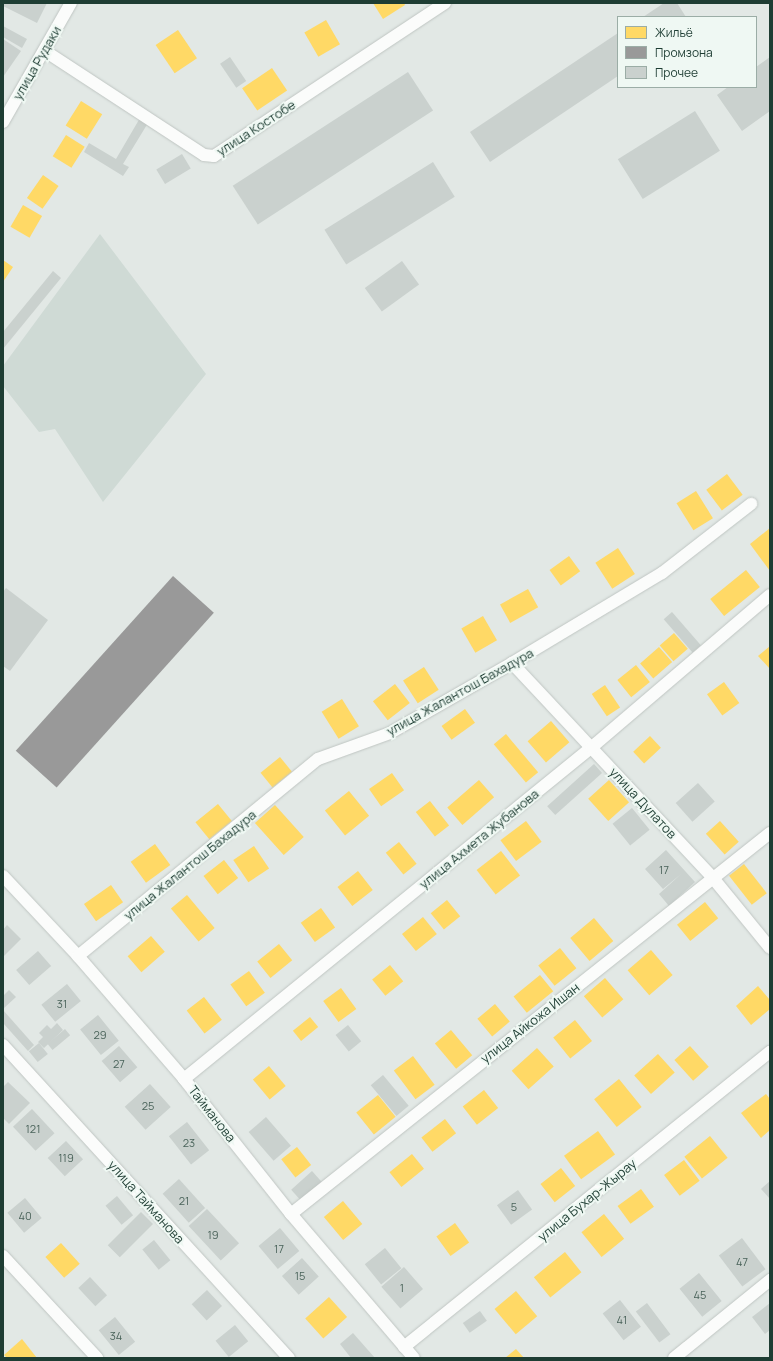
<!DOCTYPE html>
<html>
<head>
<meta charset="utf-8">
<style>
  body { margin:0 }
  #map { position:relative; width:773px; height:1361px; overflow:hidden; background:#e2e8e5; font-family:Manrope,sans-serif }
  div>[style] { position:absolute }
  .built>* { inset:0; background:#cfdad5 }
  .homes>* { inset:0; background:#ffd966; transform-origin:0 0 }
  .industry>* { inset:0; background:#999; transform-origin:0 0 }
  .building>* { inset:0; background:#cad1ce; transform-origin:0 0 }
  .roads { filter:drop-shadow(0 0 1px #bfc5c2) drop-shadow(0 0 1px #bfc5c2) }
  .street>* { height:12px; margin:-6px; padding:0 6px; transform-origin:6px; border-radius:6px; background:#fbfcfb }
  span { translate:-50% -50%; white-space:nowrap; text-align:center; line-height:1.15; -webkit-text-stroke:4px #eff8f3; paint-order:stroke }
  .number-label { font-size:11px; color:#4a635a }
  .number-label span { -webkit-text-stroke-width:0 }
  .street-label { font-size:13px; color:#1e3d33 }
  .frame { position:absolute; inset:0; border:4px solid #1e3d33; pointer-events:none }
  .legend { position:absolute; left:617px; top:16px; width:140px; height:72px; box-sizing:border-box; background:#eff8f3; border:1px solid #9bada6; margin:0; padding:5px 7px; list-style:none; font-size:12px; color:#1e3d33 }
  .legend li { display:flex; align-items:center; gap:8px; height:20px }
  .legend b { width:20px; border:1px solid #9bada6 }
</style>
</head>
<body>
<div id="map">
  <div class="built">
    <div style="clip-path:polygon(100px 234px,206px 374px,103px 502px,55px 429px,39px 432px,3px 386px,3px 366px)"></div>
  </div>
  <div class="homes">
    <div style="clip-path:polygon(373px 3px,404px 3px,405px 5px,383px 19px)"></div>
    <div style="left:326px;top:20px;width:28px;height:25px;rotate:60deg"></div>
    <div style="left:178px;top:30px;width:34px;height:27px;rotate:56deg"></div>
    <div style="left:272px;top:68px;width:27px;height:36px;rotate:56deg"></div>
    <div style="left:81px;top:101px;width:25px;height:29px;rotate:32deg"></div>
    <div style="left:66px;top:135px;width:22px;height:25px;rotate:32deg"></div>
    <div style="left:43px;top:175px;width:19px;height:28px;rotate:35deg"></div>
    <div style="left:23px;top:205px;width:22px;height:25px;rotate:30deg"></div>
    <div style="clip-path:polygon(3px 260px,13px 267px,3px 282px)"></div>
    <div style="left:727px;top:474px;width:26px;height:26px;rotate:53deg"></div>
    <div style="left:696px;top:491px;width:32px;height:23px;rotate:58deg"></div>
    <div style="clip-path:polygon(770px 528px,770px 571px,750px 544px)"></div>
    <div style="left:618px;top:548px;width:31px;height:27px;rotate:57deg"></div>
    <div style="left:569px;top:556px;width:19px;height:24px;rotate:54deg"></div>
    <div style="left:746px;top:570px;width:22px;height:46px;rotate:51deg"></div>
    <div style="left:528px;top:589px;width:21px;height:32px;rotate:61deg"></div>
    <div style="left:483px;top:616px;width:28px;height:25px;rotate:60deg"></div>
    <div style="left:674px;top:633px;width:21px;height:19px;rotate:49deg"></div>
    <div style="clip-path:polygon(770px 646px,770px 669px,758px 656px)"></div>
    <div style="left:659px;top:647px;width:20px;height:25px;rotate:49deg"></div>
    <div style="left:636px;top:665px;width:22px;height:24px;rotate:51deg"></div>
    <div style="left:424px;top:667px;width:27px;height:25px;rotate:57deg"></div>
    <div style="left:724px;top:682px;width:26px;height:21px;rotate:54deg"></div>
    <div style="left:395px;top:684px;width:24px;height:28px;rotate:52deg"></div>
    <div style="left:605px;top:685px;width:27px;height:16px;rotate:56deg"></div>
    <div style="left:342px;top:699px;width:32px;height:24px;rotate:58deg"></div>
    <div style="left:465px;top:709px;width:17px;height:29px;rotate:54deg"></div>
    <div style="left:551px;top:721px;width:28px;height:31px;rotate:49deg"></div>
    <div style="left:506px;top:734px;width:50px;height:16px;rotate:50deg"></div>
    <div style="left:650px;top:736px;width:16px;height:23px;rotate:47deg"></div>
    <div style="left:280px;top:757px;width:19px;height:25px;rotate:51deg"></div>
    <div style="left:392px;top:773px;width:21px;height:28px;rotate:55deg"></div>
    <div style="left:479px;top:780px;width:23px;height:42px;rotate:49deg"></div>
    <div style="left:609px;top:780px;width:30px;height:28px;rotate:48deg"></div>
    <div style="left:349px;top:791px;width:32px;height:31px;rotate:51deg"></div>
    <div style="left:430px;top:801px;width:31px;height:18px;rotate:52deg"></div>
    <div style="left:218px;top:804px;width:22px;height:29px;rotate:51deg"></div>
    <div style="left:275px;top:805px;width:43px;height:27px;rotate:48deg"></div>
    <div style="left:526px;top:821px;width:26px;height:32px;rotate:53deg"></div>
    <div style="left:720px;top:821px;width:28px;height:19px;rotate:48deg"></div>
    <div style="left:399px;top:842px;width:28px;height:17px;rotate:51deg"></div>
    <div style="left:155px;top:844px;width:26px;height:30px;rotate:54deg"></div>
    <div style="left:254px;top:846px;width:27px;height:25px;rotate:56deg"></div>
    <div style="left:501px;top:851px;width:31px;height:31px;rotate:52deg"></div>
    <div style="left:224px;top:860px;width:23px;height:26px;rotate:52deg"></div>
    <div style="left:744px;top:864px;width:37px;height:19px;rotate:52deg"></div>
    <div style="left:358px;top:871px;width:24px;height:26px;rotate:52deg"></div>
    <div style="left:111px;top:885px;width:21px;height:33px;rotate:55deg"></div>
    <div style="left:187px;top:895px;width:43px;height:21px;rotate:50deg"></div>
    <div style="left:447px;top:900px;width:21px;height:21px;rotate:51deg"></div>
    <div style="left:705px;top:902px;width:21px;height:36px;rotate:51deg"></div>
    <div style="left:321px;top:908px;width:24px;height:25px;rotate:54deg"></div>
    <div style="left:423px;top:917px;width:22px;height:27px;rotate:51deg"></div>
    <div style="left:594px;top:918px;width:30px;height:31px;rotate:50deg"></div>
    <div style="left:151px;top:936px;width:21px;height:31px;rotate:49deg"></div>
    <div style="left:279px;top:944px;width:21px;height:28px;rotate:51deg"></div>
    <div style="left:560px;top:948px;width:26px;height:28px;rotate:51deg"></div>
    <div style="left:651px;top:950px;width:33px;height:31px;rotate:49deg"></div>
    <div style="left:390px;top:965px;width:21px;height:23px;rotate:51deg"></div>
    <div style="left:249px;top:971px;width:27px;height:23px;rotate:54deg"></div>
    <div style="left:540px;top:975px;width:21px;height:34px;rotate:51deg"></div>
    <div style="left:605px;top:978px;width:28px;height:28px;rotate:49deg"></div>
    <div style="clip-path:polygon(758px 986px,770px 1000px,770px 1009px,751px 1025px,736px 1006px)"></div>
    <div style="left:341px;top:988px;width:26px;height:22px;rotate:54deg"></div>
    <div style="left:204px;top:997px;width:29px;height:22px;rotate:52deg"></div>
    <div style="left:495px;top:1004px;width:23px;height:23px;rotate:50deg"></div>
    <div style="left:310px;top:1017px;width:13px;height:22px;rotate:51deg"></div>
    <div style="left:575px;top:1020px;width:27px;height:28px;rotate:51deg"></div>
    <div style="left:451px;top:1030px;width:33px;height:21px;rotate:50deg"></div>
    <div style="left:690px;top:1046px;width:28px;height:21px;rotate:48deg"></div>
    <div style="left:537px;top:1048px;width:25px;height:34px;rotate:48deg"></div>
    <div style="left:658px;top:1054px;width:25px;height:32px;rotate:48deg"></div>
    <div style="left:413px;top:1056px;width:36px;height:24px;rotate:53deg"></div>
    <div style="left:269px;top:1066px;width:26px;height:21px;rotate:50deg"></div>
    <div style="left:619px;top:1079px;width:36px;height:32px;rotate:51deg"></div>
    <div style="left:484px;top:1090px;width:23px;height:27px;rotate:52deg"></div>
    <div style="clip-path:polygon(766px 1094px,770px 1099px,770px 1130px,761px 1138px,741px 1113px)"></div>
    <div style="left:378px;top:1095px;width:28px;height:28px;rotate:51deg"></div>
    <div style="left:445px;top:1119px;width:18px;height:30px;rotate:52deg"></div>
    <div style="left:598px;top:1131px;width:29px;height:42px;rotate:54deg"></div>
    <div style="left:710px;top:1136px;width:28px;height:33px;rotate:51deg"></div>
    <div style="left:297px;top:1147px;width:23px;height:20px;rotate:52deg"></div>
    <div style="left:412px;top:1154px;width:19px;height:29px;rotate:51deg"></div>
    <div style="left:684px;top:1160px;width:26px;height:25px;rotate:53deg"></div>
    <div style="left:561px;top:1168px;width:23px;height:26px;rotate:52deg"></div>
    <div style="left:641px;top:1189px;width:22px;height:29px;rotate:54deg"></div>
    <div style="left:343px;top:1201px;width:30px;height:25px;rotate:50deg"></div>
    <div style="left:604px;top:1214px;width:32px;height:29px;rotate:51deg"></div>
    <div style="left:455px;top:1223px;width:24px;height:23px;rotate:54deg"></div>
    <div style="left:61px;top:1243px;width:28px;height:21px;rotate:48deg"></div>
    <div style="left:565px;top:1252px;width:26px;height:40px;rotate:51deg"></div>
    <div style="left:516px;top:1291px;width:33px;height:28px;rotate:50deg"></div>
    <div style="left:329px;top:1297px;width:27px;height:32px;rotate:48deg"></div>
    <div style="clip-path:polygon(22px 1339px,37px 1358px,7px 1358px,4px 1355px)"></div>
    <div style="clip-path:polygon(516px 1349px,524px 1358px,505px 1358px)"></div>
  </div>
  <div class="industry">
    <div style="left:173px;top:576px;width:55px;height:235px;rotate:42deg"></div>
  </div>
  <div class="building">
    <div style="clip-path:polygon(3px 3px,47px 3px,37px 23px,3px 6px)"></div>
    <div style="clip-path:polygon(664px 3px,677px 3px,686px 17px,643px 17px)"></div>
    <div style="clip-path:polygon(3px 26px,27px 39px,22px 48px,3px 37px)"></div>
    <div style="clip-path:polygon(618px 33px,618px 76px,490px 162px,470px 132px)"></div>
    <div style="clip-path:polygon(3px 39px,21px 51px,3px 77px)"></div>
    <div style="left:230px;top:57px;width:29px;height:12px;rotate:56deg"></div>
    <div style="clip-path:polygon(770px 57px,770px 111px,742px 131px,717px 95px,728px 87px,756px 87px,756px 67px)"></div>
    <div style="left:408px;top:72px;width:46px;height:209px;rotate:57deg"></div>
    <div style="left:695px;top:111px;width:47px;height:91px;rotate:58deg"></div>
    <div style="clip-path:polygon(140px 118px,148px 123px,123px 164px,129px 167px,123px 176px,84px 152px,89px 143px,116px 159px)"></div>
    <div style="left:182px;top:154px;width:17px;height:30px;rotate:59deg"></div>
    <div style="left:433px;top:162px;width:41px;height:128px;rotate:58deg"></div>
    <div style="left:402px;top:261px;width:29px;height:46px;rotate:54deg"></div>
    <div style="clip-path:polygon(53px 271px,61px 278px,3px 349px,3px 332px)"></div>
    <div style="clip-path:polygon(6px 588px,48px 620px,10px 671px,3px 666px,3px 592px)"></div>
    <div style="left:672px;top:612px;width:44px;height:11px;rotate:49deg"></div>
    <div style="left:594px;top:764px;width:12px;height:63px;rotate:48deg"></div>
    <div style="left:698px;top:783px;width:25px;height:30px;rotate:48deg"></div>
    <div style="left:632px;top:808px;width:28px;height:25px;rotate:51deg"></div>
    <div style="clip-path:polygon(666px 850px,695px 882px,669px 906px,659px 894px,681px 874px,663px 889px,645px 869px)"></div>
    <div style="clip-path:polygon(7px 925px,21px 939px,3px 957px,3px 930px)"></div>
    <div style="left:38px;top:951px;width:20px;height:29px;rotate:49deg"></div>
    <div style="left:67px;top:984px;width:22px;height:33px;rotate:51deg"></div>
    <div style="clip-path:polygon(9px 990px,16px 997px,3px 1009px,3px 996px)"></div>
    <div style="clip-path:polygon(3px 1010px,34px 1045px,28px 1051px,3px 1023px)"></div>
    <div style="left:98px;top:1015px;width:33px;height:23px;rotate:51deg"></div>
    <div style="clip-path:polygon(57px 1023px,63px 1030px,44px 1048px,38px 1042px,43px 1037px,39px 1033px,47px 1025px,51px 1029px)"></div>
    <div style="left:348px;top:1025px;width:21px;height:16px;rotate:51deg"></div>
    <div style="left:65px;top:1029px;width:8px;height:23px;rotate:50deg"></div>
    <div style="left:39px;top:1043px;width:14px;height:13px;rotate:51deg"></div>
    <div style="left:119px;top:1046px;width:28px;height:23px;rotate:49deg"></div>
    <div style="left:383px;top:1075px;width:40px;height:16px;rotate:50deg"></div>
    <div style="clip-path:polygon(8px 1082px,30px 1103px,9px 1124px,3px 1118px,3px 1087px)"></div>
    <div style="left:150px;top:1084px;width:31px;height:34px;rotate:48deg"></div>
    <div style="left:32px;top:1109px;width:33px;height:26px;rotate:47deg"></div>
    <div style="left:266px;top:1117px;width:38px;height:23px;rotate:49deg"></div>
    <div style="left:187px;top:1122px;width:36px;height:23px;rotate:52deg"></div>
    <div style="left:66px;top:1141px;width:25px;height:25px;rotate:47deg"></div>
    <div style="left:312px;top:1171px;width:15px;height:28px;rotate:48deg"></div>
    <div style="left:179px;top:1179px;width:39px;height:22px;rotate:48deg"></div>
    <div style="clip-path:polygon(770px 1181px,770px 1199px,761px 1189px)"></div>
    <div style="left:518px;top:1190px;width:24px;height:26px;rotate:54deg"></div>
    <div style="left:117px;top:1196px;width:25px;height:15px;rotate:50deg"></div>
    <div style="left:25px;top:1198px;width:26px;height:23px;rotate:50deg"></div>
    <div style="left:207px;top:1209px;width:47px;height:25px;rotate:47deg"></div>
    <div style="left:141px;top:1212px;width:17px;height:47px;rotate:45deg"></div>
    <div style="left:280px;top:1228px;width:30px;height:28px;rotate:50deg"></div>
    <div style="left:742px;top:1238px;width:39px;height:29px;rotate:53deg"></div>
    <div style="left:154px;top:1240px;width:26px;height:15px;rotate:51deg"></div>
    <div style="left:385px;top:1248px;width:26px;height:26px;rotate:51deg"></div>
    <div style="left:302px;top:1258px;width:25px;height:27px;rotate:48deg"></div>
    <div style="left:404px;top:1267px;width:29px;height:30px;rotate:49deg"></div>
    <div style="left:699px;top:1273px;width:36px;height:25px;rotate:51deg"></div>
    <div style="left:90px;top:1277px;width:25px;height:16px;rotate:47deg"></div>
    <div style="left:207px;top:1290px;width:22px;height:21px;rotate:47deg"></div>
    <div style="left:620px;top:1300px;width:34px;height:22px;rotate:52deg"></div>
    <div style="left:647px;top:1303px;width:39px;height:14px;rotate:53deg"></div>
    <div style="clip-path:polygon(770px 1303px,770px 1330px,765px 1334px,752px 1317px)"></div>
    <div style="left:480px;top:1311px;width:12px;height:21px;rotate:55deg"></div>
    <div style="left:115px;top:1317px;width:32px;height:21px;rotate:51deg"></div>
    <div style="left:235px;top:1325px;width:21px;height:25px;rotate:51deg"></div>
    <div style="clip-path:polygon(353px 1333px,375px 1358px,351px 1358px,340px 1344px)"></div>
  </div>
  <div class="roads">
    <div class="street">
      <div style="left:45px;top:51px;width:190px;rotate:33.2deg"></div>
      <div style="left:204px;top:155px;width:10px;rotate:6deg"></div>
      <div style="left:214px;top:156px;width:277px;rotate:-33.5deg"></div>
      <div style="left:3px;top:122px;width:137px;rotate:-60.3deg"></div>
      <div style="left:512px;top:663px;width:294px;rotate:46.9deg"></div>
      <div style="left:713px;top:878px;width:90px;rotate:50.8deg"></div>
      <div style="left:3px;top:876px;width:110px;rotate:46.8deg"></div>
      <div style="left:78px;top:956px;width:162px;rotate:49.2deg"></div>
      <div style="left:184px;top:1079px;width:172px;rotate:51.6deg"></div>
      <div style="left:291px;top:1214px;width:189px;rotate:49.5deg"></div>
      <div style="left:78px;top:956px;width:310px;rotate:-39.4deg"></div>
      <div style="left:318px;top:759px;width:77px;rotate:-19.9deg"></div>
      <div style="left:390px;top:733px;width:141px;rotate:-29.8deg"></div>
      <div style="left:512px;top:663px;width:175px;rotate:-31deg"></div>
      <div style="left:662px;top:573px;width:113px;rotate:-37.8deg"></div>
      <div style="left:3px;top:1045px;width:424px;rotate:47.6deg"></div>
      <div style="left:184px;top:1079px;width:526px;rotate:-39.14deg"></div>
      <div style="left:592px;top:747px;width:234px;rotate:-40.5deg"></div>
      <div style="left:291px;top:1214px;width:612px;rotate:-38.5deg"></div>
      <div style="left:3px;top:1256px;width:139px;rotate:47.3deg"></div>
      <div style="left:404px;top:1347px;width:470px;rotate:-38.9deg"></div>
      <div style="left:674px;top:1358px;width:124px;rotate:-39.1deg"></div>
    </div>
  </div>
  <div class="number-label">
    <span style="left:664px;top:870px">17</span>
    <span style="left:62px;top:1004px">31</span>
    <span style="left:100px;top:1035px">29</span>
    <span style="left:119px;top:1064px">27</span>
    <span style="left:148px;top:1106px">25</span>
    <span style="left:33px;top:1129px">121</span>
    <span style="left:189px;top:1143px">23</span>
    <span style="left:66px;top:1158px">119</span>
    <span style="left:184px;top:1201px">21</span>
    <span style="left:514px;top:1207px">5</span>
    <span style="left:25px;top:1216px">40</span>
    <span style="left:213px;top:1235px">19</span>
    <span style="left:279px;top:1249px">17</span>
    <span style="left:742px;top:1262px">47</span>
    <span style="left:300px;top:1276px">15</span>
    <span style="left:402px;top:1288px">1</span>
    <span style="left:700px;top:1295px">45</span>
    <span style="left:622px;top:1320px">41</span>
    <span style="left:116px;top:1336px">34</span>
  </div>
  <div class="street-label">
    <span style="left:37px;top:63px;rotate:-60deg">улица Рудаки</span>
    <span style="left:256px;top:128px;rotate:-33deg">улица Костобе</span>
    <span style="left:460px;top:692px;rotate:-29deg">улица Жалантош Бахадура</span>
    <span style="left:643px;top:803px;rotate:47deg">улица Дулатов</span>
    <span style="left:479px;top:839px;rotate:-39deg">улица Ахмета Жубанова</span>
    <span style="left:190px;top:865px;rotate:-39deg">улица Жалантош Бахадура</span>
    <span style="left:530px;top:1023px;rotate:-38deg">улица Айкожа Ишан</span>
    <span style="left:212px;top:1114px;rotate:52deg">Тайманова</span>
    <span style="left:587px;top:1200px;rotate:-39deg">улица Бухар-Жырау</span>
    <span style="left:146px;top:1202px;rotate:48deg">улица Тайманова</span>
  </div>
  <div class="frame"></div>
  <ul class="legend">
  <li><b style="height:11px;background:#ffd966"></b>Жильё</li>
  <li><b style="height:11px;background:#999"></b>Промзона</li>
  <li><b style="height:11px;background:#cad1ce"></b>Прочее</li>
  </ul>
</div>
</body>
</html>
